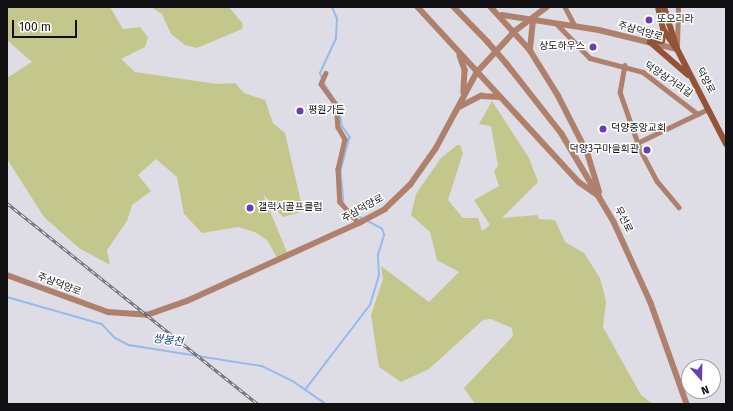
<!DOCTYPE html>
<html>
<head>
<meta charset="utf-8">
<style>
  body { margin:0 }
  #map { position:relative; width:733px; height:411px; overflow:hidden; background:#dedde6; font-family:"Fira Sans","Noto Sans KR",sans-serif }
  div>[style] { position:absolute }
  .green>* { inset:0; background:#c3c78b }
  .stream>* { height:1.5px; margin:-0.75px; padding:0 0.75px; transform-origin:0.75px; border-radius:0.75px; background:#93bbec }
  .minor>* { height:4.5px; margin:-2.25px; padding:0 2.25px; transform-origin:2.25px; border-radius:2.25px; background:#af816c }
  .tertiary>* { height:5.5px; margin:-2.75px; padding:0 2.75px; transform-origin:2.75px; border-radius:2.75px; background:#af816c }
  .secondary>* { height:6px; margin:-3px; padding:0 3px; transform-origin:3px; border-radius:3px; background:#935334 }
  .rail>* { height:3px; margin-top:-1.5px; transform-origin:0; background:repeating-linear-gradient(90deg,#fff 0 4.5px,#6b6a70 0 9px); box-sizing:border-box; border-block:1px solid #6b6a70 }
  .tertiary-bridge>* { height:5.5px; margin:-2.75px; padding:0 2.75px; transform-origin:2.75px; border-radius:2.75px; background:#af816c }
  .dots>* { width:11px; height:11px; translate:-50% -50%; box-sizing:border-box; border:2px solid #fff; border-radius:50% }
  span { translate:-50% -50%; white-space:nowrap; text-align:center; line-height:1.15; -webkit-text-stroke:3px #fff; paint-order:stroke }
  .poi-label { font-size:10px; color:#111013 }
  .left { translate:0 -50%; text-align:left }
  .right { translate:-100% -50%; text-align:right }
  .street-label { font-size:10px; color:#111013 }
  .water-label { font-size:11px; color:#114782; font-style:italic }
  .frame { position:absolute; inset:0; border:8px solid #111013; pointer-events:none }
  .north { position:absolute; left:681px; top:359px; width:40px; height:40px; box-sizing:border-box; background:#fff; border:1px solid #a09fa1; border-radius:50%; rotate:160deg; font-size:11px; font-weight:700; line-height:16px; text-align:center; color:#111013 }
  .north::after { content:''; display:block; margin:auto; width:14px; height:18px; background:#6b3db5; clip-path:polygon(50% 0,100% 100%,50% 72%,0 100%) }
  .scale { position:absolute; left:12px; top:20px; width:65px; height:18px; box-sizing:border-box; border:2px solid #111013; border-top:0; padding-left:5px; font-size:12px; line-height:14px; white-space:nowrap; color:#111013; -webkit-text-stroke:3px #fff; paint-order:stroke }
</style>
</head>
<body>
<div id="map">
  <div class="green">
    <div style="clip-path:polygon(7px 7px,110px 7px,123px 29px,140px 27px,148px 37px,145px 47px,121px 59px,135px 72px,217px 84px,235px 83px,244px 93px,265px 100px,273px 123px,285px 133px,301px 202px,298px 213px,283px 217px,263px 194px,289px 257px,279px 261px,267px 240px,255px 232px,238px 227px,202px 233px,184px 214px,177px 177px,156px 159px,138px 175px,151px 191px,132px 205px,127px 221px,107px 250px,110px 265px,79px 248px,44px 217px,7px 159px,7px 78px,32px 62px,7px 40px)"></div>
    <div style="clip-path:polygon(151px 7px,229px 7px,243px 24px,242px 29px,197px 48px,185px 45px,171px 34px,162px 14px)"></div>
    <div style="clip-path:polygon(492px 101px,529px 158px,538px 182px,502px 218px,537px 215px,539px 219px,555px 220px,565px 242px,584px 253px,600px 278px,606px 301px,603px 327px,641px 395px,653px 404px,475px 404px,464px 388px,513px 336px,512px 328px,491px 319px,483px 320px,429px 369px,401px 382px,379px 367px,371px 315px,383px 279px,381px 266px,429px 302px,459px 272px,437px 260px,430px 232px,411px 215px,416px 194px,441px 158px,457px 145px,460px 145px,463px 153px,448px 200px,463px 218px,478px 218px,482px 231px,490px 225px,474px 200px,499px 186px,494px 171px,498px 166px,491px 126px,479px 124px)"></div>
  </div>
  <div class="stream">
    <div style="left:322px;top:79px;width:6px;rotate:-108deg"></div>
    <div style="left:320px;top:73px;width:38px;rotate:-65deg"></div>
    <div style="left:336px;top:38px;width:19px;rotate:-87deg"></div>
    <div style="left:337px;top:19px;width:13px;rotate:-113deg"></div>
    <div style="left:324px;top:83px;width:27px;rotate:57deg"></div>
    <div style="left:339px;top:106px;width:20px;rotate:81deg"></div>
    <div style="left:342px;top:126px;width:14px;rotate:54deg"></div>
    <div style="left:350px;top:137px;width:34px;rotate:105deg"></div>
    <div style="left:341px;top:170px;width:34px;rotate:85deg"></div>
    <div style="left:353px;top:213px;width:13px;rotate:29deg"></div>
    <div style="left:7px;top:297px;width:99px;rotate:15.9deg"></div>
    <div style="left:102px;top:324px;width:19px;rotate:47deg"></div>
    <div style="left:115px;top:338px;width:16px;rotate:27deg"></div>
    <div style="left:129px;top:345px;width:135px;rotate:9deg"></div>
    <div style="left:262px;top:366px;width:34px;rotate:26deg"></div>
    <div style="left:293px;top:381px;width:40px;rotate:34.9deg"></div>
    <div style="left:305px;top:390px;width:107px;rotate:-52.6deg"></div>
    <div style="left:370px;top:305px;width:30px;rotate:-73deg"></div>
    <div style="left:379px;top:276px;width:21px;rotate:-93deg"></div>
    <div style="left:378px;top:255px;width:21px;rotate:-73deg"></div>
    <div style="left:384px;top:235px;width:6px;rotate:-108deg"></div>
    <div style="left:382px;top:229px;width:17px;rotate:-152deg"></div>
  </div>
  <div class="minor">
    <div style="left:565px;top:7px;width:21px;rotate:62deg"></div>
    <div style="left:557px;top:24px;width:47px;rotate:45.9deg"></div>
    <div style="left:590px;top:58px;width:55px;rotate:14.8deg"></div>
    <div style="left:643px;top:72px;width:69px;rotate:37.4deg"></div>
    <div style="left:677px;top:47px;width:40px;rotate:-88.6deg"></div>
    <div style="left:625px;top:65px;width:27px;rotate:100deg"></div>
    <div style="left:620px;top:92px;width:60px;rotate:70.7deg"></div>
    <div style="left:640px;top:149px;width:36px;rotate:62deg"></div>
    <div style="left:657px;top:181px;width:34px;rotate:50deg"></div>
    <div style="left:326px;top:73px;width:12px;rotate:114deg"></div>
    <div style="left:321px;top:84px;width:26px;rotate:54deg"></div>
    <div style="left:336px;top:105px;width:22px;rotate:85deg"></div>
    <div style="left:338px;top:127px;width:14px;rotate:60deg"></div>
    <div style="left:345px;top:139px;width:31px;rotate:103deg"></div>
    <div style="left:338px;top:169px;width:33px;rotate:87deg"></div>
    <div style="left:340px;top:202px;width:28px;rotate:48deg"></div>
    <div style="left:639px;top:142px;width:76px;rotate:-25.6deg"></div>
  </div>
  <div class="tertiary">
    <div style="left:418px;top:7px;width:238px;rotate:47.4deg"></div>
    <div style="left:579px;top:182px;width:24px;rotate:35deg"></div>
    <div style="left:454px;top:7px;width:49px;rotate:45.8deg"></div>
    <div style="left:491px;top:7px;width:58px;rotate:47.8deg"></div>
    <div style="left:530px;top:50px;width:53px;rotate:58.1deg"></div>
    <div style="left:558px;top:95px;width:66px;rotate:63deg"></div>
    <div style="left:588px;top:154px;width:39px;rotate:73deg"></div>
    <div style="left:502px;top:15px;width:98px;rotate:8.8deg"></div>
    <div style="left:599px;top:30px;width:80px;rotate:13.7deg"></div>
    <div style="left:530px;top:49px;width:31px;rotate:-84deg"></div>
    <div style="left:460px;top:56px;width:15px;rotate:70deg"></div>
    <div style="left:465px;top:70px;width:22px;rotate:93deg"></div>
    <div style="left:507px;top:64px;width:89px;rotate:51.8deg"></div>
    <div style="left:562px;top:134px;width:102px;rotate:59.4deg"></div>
    <div style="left:614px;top:222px;width:89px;rotate:65.4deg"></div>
    <div style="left:651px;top:303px;width:107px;rotate:70.4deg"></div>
    <div style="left:459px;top:107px;width:25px;rotate:-27deg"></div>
    <div style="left:481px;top:96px;width:18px;rotate:3deg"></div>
    <div style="left:7px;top:275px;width:108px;rotate:20.1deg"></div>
    <div style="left:108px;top:312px;width:39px;rotate:4deg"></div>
    <div style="left:147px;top:315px;width:42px;rotate:-19.3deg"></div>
    <div style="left:187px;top:301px;width:191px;rotate:-24.4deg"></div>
    <div style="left:361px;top:222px;width:27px;rotate:-28deg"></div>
    <div style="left:385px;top:209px;width:35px;rotate:-44deg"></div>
    <div style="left:410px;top:185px;width:45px;rotate:-54.9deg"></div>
    <div style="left:436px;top:148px;width:86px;rotate:-61.7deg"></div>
    <div style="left:477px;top:72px;width:56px;rotate:-47.2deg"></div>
    <div style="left:515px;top:31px;width:40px;rotate:-37deg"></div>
  </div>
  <div class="secondary">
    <div style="left:658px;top:7px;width:23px;rotate:77deg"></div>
    <div style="left:663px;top:29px;width:22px;rotate:56deg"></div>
    <div style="left:664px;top:7px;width:44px;rotate:72.8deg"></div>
    <div style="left:677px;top:49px;width:107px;rotate:62.7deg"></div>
    <div style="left:650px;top:42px;width:50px;rotate:41deg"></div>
    <div style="left:650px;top:42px;width:12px;rotate:-5deg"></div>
    <div style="left:662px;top:41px;width:10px;rotate:-79deg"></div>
  </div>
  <div class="rail">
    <div style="left:7px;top:203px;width:322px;rotate:38.7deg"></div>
  </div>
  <div class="tertiary-bridge">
    <div style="left:488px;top:42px;width:29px;rotate:49deg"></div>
  </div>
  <div class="dots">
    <div style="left:649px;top:20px;background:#6b3db5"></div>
    <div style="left:593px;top:47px;background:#6b3db5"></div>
    <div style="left:300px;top:111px;background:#6b3db5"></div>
    <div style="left:603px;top:129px;background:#6b3db5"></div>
    <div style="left:647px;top:150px;background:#6b3db5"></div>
    <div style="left:250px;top:208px;background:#6b3db5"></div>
  </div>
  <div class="poi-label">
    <span class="left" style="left:657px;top:20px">또오리라</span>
    <span class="right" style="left:585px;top:47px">상도하우스</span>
    <span class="left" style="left:308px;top:111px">평원가든</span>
    <span class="left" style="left:611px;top:129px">덕양중앙교회</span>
    <span class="right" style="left:639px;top:150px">덕양3구마을회관</span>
    <span class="left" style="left:258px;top:208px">갤럭시골프클럽</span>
  </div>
  <div class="street-label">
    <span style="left:640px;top:32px;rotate:16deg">주삼덕양로</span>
    <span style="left:668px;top:80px;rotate:34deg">덕양삼거리길</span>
    <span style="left:705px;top:81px;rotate:62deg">덕양로</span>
    <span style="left:363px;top:209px;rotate:-29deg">주삼덕양로</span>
    <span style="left:623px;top:220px;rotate:63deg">무선로</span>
    <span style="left:59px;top:285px;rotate:21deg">주삼덕양로</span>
  </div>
  <div class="water-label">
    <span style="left:168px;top:341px;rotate:7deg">쌍봉천</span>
  </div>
  <div class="frame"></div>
  <div class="north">N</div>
  <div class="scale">100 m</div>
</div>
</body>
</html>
